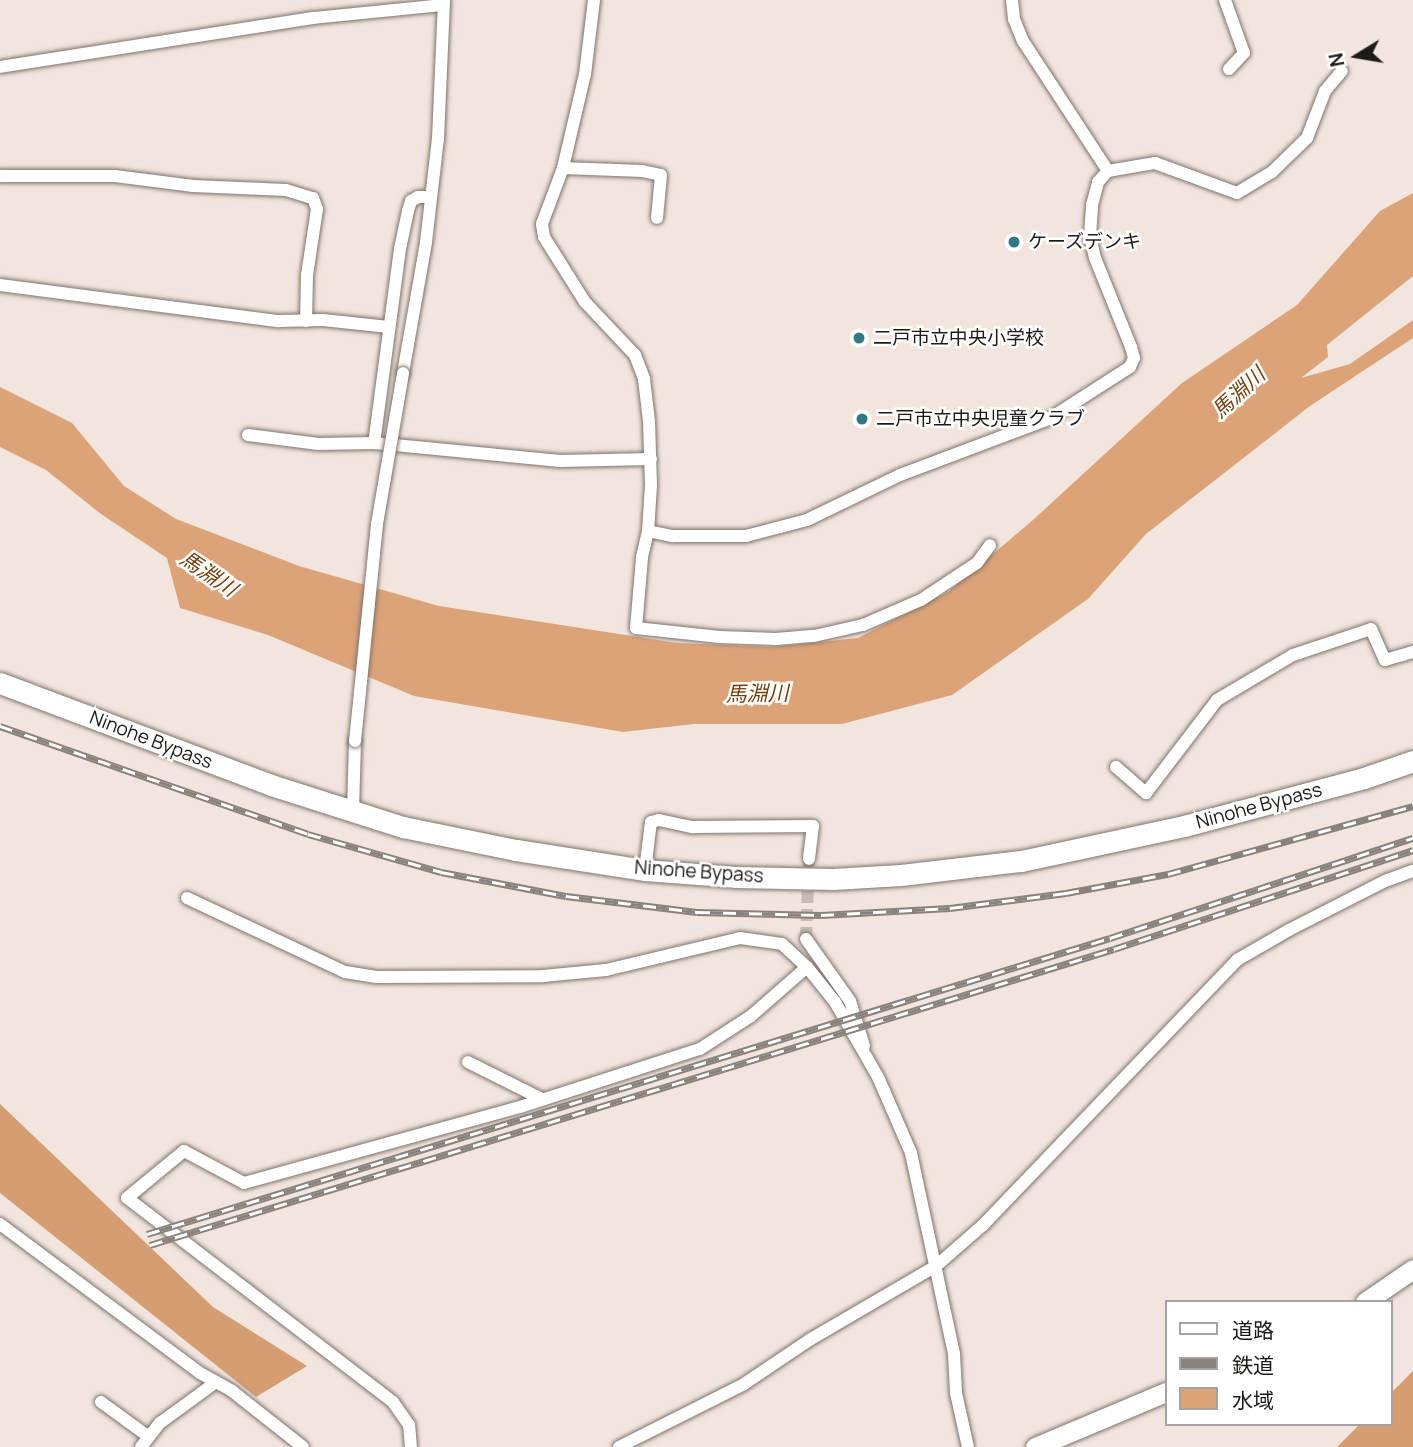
<!DOCTYPE html>
<html>
<head>
<meta charset="utf-8">
<style>
  body { margin:0 }
  #map { position:relative; width:1413px; height:1447px; overflow:hidden; background:#f1e5dd; font-family:Manrope,"Noto Sans JP",sans-serif }
  div>[style] { position:absolute }
  .forest>* { inset:0; background:#d49d72 }
  .water>* { inset:0; background:#dca378 }
  .street-tunnel>* { height:12px; margin-top:-6px; transform-origin:0; background:repeating-linear-gradient(90deg,#c7bcb5 0 12px,transparent 0 18px) }
  .roads { filter:drop-shadow(0 0 2px #7d736c) drop-shadow(0 0 2px #7d736c) }
  .street>* { height:12px; margin:-6px; padding:0 6px; transform-origin:6px; border-radius:6px; background:#fff }
  .primary>* { height:19px; margin:-9.5px; padding:0 9.5px; transform-origin:9.5px; border-radius:9.5px; background:#fff }
  .highway>* { height:21px; margin:-10.5px; padding:0 10.5px; transform-origin:10.5px; border-radius:10.5px; background:#fff }
  .rail>* { height:7px; margin-top:-3.5px; transform-origin:0; background:repeating-linear-gradient(90deg,#fff 0 13px,#89817b 0 26px); box-sizing:border-box; border-block:2px solid #89817b }
  .bridges { filter:drop-shadow(0 0 2px #7d736c) drop-shadow(0 0 2px #7d736c) }
  .street-bridge>* { height:12px; margin:-6px; padding:0 6px; transform-origin:6px; border-radius:6px; background:#fff }
  .dots>* { width:19px; height:19px; translate:-50% -50%; box-sizing:border-box; border:4px solid #fff; border-radius:50% }
  span { translate:-50% -50%; white-space:nowrap; text-align:center; line-height:1.15; -webkit-text-stroke:5px #fff; paint-order:stroke }
  .poi-label { font-size:19px; color:#1e1a17 }
  .left { translate:0 -50%; text-align:left }
  .street-label { font-size:19px; color:#1e1a17 }
  .water-label { font-size:21px; color:#733f0b; font-style:italic }
  .legend { position:absolute; left:1165px; top:1300px; width:228px; height:126px; box-sizing:border-box; background:#fff; border:2px solid #a5a3a2; margin:0; padding:9px 12px; list-style:none; font-size:21px; color:#1e1a17 }
  .legend li { display:flex; align-items:center; gap:14px; height:35px }
  .legend b { width:35px; border:2px solid #a5a3a2 }
  .north { position:absolute; left:1322px; top:21px; width:70px; height:70px; -webkit-text-stroke:5px #fff; paint-order:stroke; rotate:259deg; font-size:19px; font-weight:700; line-height:28px; text-align:center; color:#1e1a17 }
  .north::after { content:''; display:block; margin:auto; width:24px; height:32px; background:#1e1a17; clip-path:polygon(50% 0,100% 100%,50% 72%,0 100%) }
</style>
</head>
<body>
<div id="map">
  <div class="forest">
    <div style="clip-path:polygon(0 1104px,213px 1307px,307px 1366px,256px 1397px,0 1193px)"></div>
    <div style="clip-path:polygon(1413px 1371px,1413px 1447px,1337px 1447px,1360px 1424px,1390px 1424px,1390px 1394px)"></div>
  </div>
  <div class="water">
    <div style="clip-path:polygon(1413px 193px,1413px 276px,1327px 345px,1328px 357px,1301px 378px,1350px 364px,1413px 320px,1413px 338px,1310px 406px,1146px 534px,1088px 599px,952px 695px,842px 724px,694px 724px,623px 732px,414px 696px,268px 635px,180px 608px,167px 558px,101px 514px,46px 470px,0 447px,0 387px,72px 423px,124px 486px,176px 519px,299px 566px,439px 606px,677px 643px,772px 647px,858px 638px,948px 592px,1033px 520px,1182px 383px,1297px 305px,1380px 211px)"></div>
  </div>
  <div class="street-tunnel">
    <div style="left:806px;top:939px;width:80px;rotate:-87.9deg"></div>
  </div>
  <div class="roads">
    <div class="street">
      <div style="left:594px;top:0;width:75px;rotate:96.9deg"></div>
      <div style="left:585px;top:74px;width:97px;rotate:103.2deg"></div>
      <div style="left:563px;top:168px;width:60px;rotate:110.6deg"></div>
      <div style="left:542px;top:224px;width:13px;rotate:81deg"></div>
      <div style="left:544px;top:237px;width:77px;rotate:57.8deg"></div>
      <div style="left:585px;top:302px;width:73px;rotate:46.7deg"></div>
      <div style="left:635px;top:355px;width:26px;rotate:69deg"></div>
      <div style="left:644px;top:379px;width:42px;rotate:83.2deg"></div>
      <div style="left:649px;top:421px;width:65px;rotate:88.2deg"></div>
      <div style="left:651px;top:486px;width:45px;rotate:93.8deg"></div>
      <div style="left:648px;top:531px;width:25px;rotate:12deg"></div>
      <div style="left:672px;top:536px;width:74px"></div>
      <div style="left:746px;top:536px;width:63px;rotate:-14.7deg"></div>
      <div style="left:807px;top:520px;width:103px;rotate:-25.8deg"></div>
      <div style="left:900px;top:475px;width:159px;rotate:-20.6deg"></div>
      <div style="left:1049px;top:419px;width:96px;rotate:-32.7deg"></div>
      <div style="left:1130px;top:367px;width:10px;rotate:-66deg"></div>
      <div style="left:1134px;top:358px;width:11px;rotate:-105deg"></div>
      <div style="left:1131px;top:347px;width:96px;rotate:-112deg"></div>
      <div style="left:1095px;top:258px;width:23px;rotate:-103deg"></div>
      <div style="left:1090px;top:236px;width:31px;rotate:-86deg"></div>
      <div style="left:1092px;top:205px;width:24px;rotate:-75deg"></div>
      <div style="left:1098px;top:182px;width:15px;rotate:-48deg"></div>
      <div style="left:1108px;top:171px;width:48px;rotate:-9.7deg"></div>
      <div style="left:1155px;top:163px;width:87px;rotate:20.1deg"></div>
      <div style="left:1237px;top:193px;width:41px;rotate:-31deg"></div>
      <div style="left:1272px;top:172px;width:49px;rotate:-44.2deg"></div>
      <div style="left:1307px;top:138px;width:50px;rotate:-69deg"></div>
      <div style="left:1325px;top:91px;width:26px;rotate:-50deg"></div>
      <div style="left:1012px;top:0;width:19px;rotate:84deg"></div>
      <div style="left:1014px;top:19px;width:24px;rotate:68deg"></div>
      <div style="left:1023px;top:41px;width:155px;rotate:56.8deg"></div>
      <div style="left:1225px;top:0;width:56px;rotate:70.3deg"></div>
      <div style="left:1244px;top:53px;width:22px;rotate:133deg"></div>
      <div style="left:0;top:67px;width:317px;rotate:-8.9deg"></div>
      <div style="left:313px;top:18px;width:131px;rotate:-5.7deg"></div>
      <div style="left:563px;top:168px;width:79px;rotate:2.2deg"></div>
      <div style="left:642px;top:171px;width:19px;rotate:12deg"></div>
      <div style="left:661px;top:175px;width:43px;rotate:95.3deg"></div>
      <div style="left:0;top:176px;width:115px"></div>
      <div style="left:115px;top:176px;width:79px;rotate:7.3deg"></div>
      <div style="left:193px;top:186px;width:93px;rotate:2.5deg"></div>
      <div style="left:286px;top:190px;width:28px;rotate:17deg"></div>
      <div style="left:313px;top:198px;width:12px;rotate:70deg"></div>
      <div style="left:317px;top:209px;width:67px;rotate:98.6deg"></div>
      <div style="left:307px;top:275px;width:46px;rotate:91.2deg"></div>
      <div style="left:430px;top:197px;width:12px;rotate:180deg"></div>
      <div style="left:418px;top:197px;width:8px;rotate:150deg"></div>
      <div style="left:411px;top:201px;width:10px;rotate:107deg"></div>
      <div style="left:408px;top:211px;width:39px;rotate:102deg"></div>
      <div style="left:400px;top:249px;width:196px;rotate:97.6deg"></div>
      <div style="left:374px;top:443px;width:187px;rotate:5.5deg"></div>
      <div style="left:560px;top:461px;width:91px;rotate:-1.3deg"></div>
      <div style="left:0;top:285px;width:281px;rotate:7.4deg"></div>
      <div style="left:279px;top:321px;width:44px;rotate:-1.3deg"></div>
      <div style="left:323px;top:320px;width:66px;rotate:6.1deg"></div>
      <div style="left:403px;top:373px;width:133px;rotate:-80deg"></div>
      <div style="left:426px;top:242px;width:104px;rotate:-83.4deg"></div>
      <div style="left:438px;top:139px;width:139px;rotate:-87.5deg"></div>
      <div style="left:248px;top:435px;width:71px;rotate:7.3deg"></div>
      <div style="left:318px;top:444px;width:56px;rotate:-1deg"></div>
      <div style="left:648px;top:531px;width:28px;rotate:103deg"></div>
      <div style="left:642px;top:558px;width:70px;rotate:94.9deg"></div>
      <div style="left:636px;top:628px;width:84px;rotate:6.1deg"></div>
      <div style="left:720px;top:637px;width:56px;rotate:2deg"></div>
      <div style="left:776px;top:639px;width:38px;rotate:-5deg"></div>
      <div style="left:814px;top:636px;width:50px;rotate:-12.7deg"></div>
      <div style="left:863px;top:625px;width:63px;rotate:-23.3deg"></div>
      <div style="left:921px;top:600px;width:67px;rotate:-33.5deg"></div>
      <div style="left:977px;top:563px;width:22px;rotate:-54deg"></div>
      <div style="left:1116px;top:767px;width:40px;rotate:41deg"></div>
      <div style="left:1146px;top:793px;width:117px;rotate:-52.6deg"></div>
      <div style="left:1217px;top:700px;width:88px;rotate:-30.6deg"></div>
      <div style="left:1293px;top:655px;width:82px;rotate:-18.4deg"></div>
      <div style="left:1371px;top:629px;width:34px;rotate:66deg"></div>
      <div style="left:1385px;top:660px;width:29px;rotate:-16deg"></div>
      <div style="left:353px;top:810px;width:69px;rotate:-88.3deg"></div>
      <div style="left:645px;top:870px;width:48px;rotate:-82.9deg"></div>
      <div style="left:651px;top:822px;width:8px;rotate:-14deg"></div>
      <div style="left:659px;top:820px;width:35px;rotate:12deg"></div>
      <div style="left:693px;top:827px;width:120px;rotate:-0.5deg"></div>
      <div style="left:813px;top:826px;width:33px;rotate:97deg"></div>
      <div style="left:187px;top:898px;width:174px;rotate:25.1deg"></div>
      <div style="left:345px;top:972px;width:32px;rotate:9deg"></div>
      <div style="left:377px;top:977px;width:166px;rotate:-0.3deg"></div>
      <div style="left:543px;top:976px;width:63px;rotate:-5.4deg"></div>
      <div style="left:606px;top:970px;width:138px;rotate:-13.4deg"></div>
      <div style="left:740px;top:938px;width:42px;rotate:8.1deg"></div>
      <div style="left:782px;top:944px;width:34px;rotate:43deg"></div>
      <div style="left:807px;top:967px;width:45px;rotate:51.3deg"></div>
      <div style="left:835px;top:1002px;width:86px;rotate:60.2deg"></div>
      <div style="left:878px;top:1077px;width:83px;rotate:66.5deg"></div>
      <div style="left:911px;top:1153px;width:206px;rotate:77.9deg"></div>
      <div style="left:954px;top:1354px;width:39px;rotate:87deg"></div>
      <div style="left:956px;top:1393px;width:55px;rotate:77.5deg"></div>
      <div style="left:806px;top:939px;width:76px;rotate:54.6deg"></div>
      <div style="left:850px;top:1001px;width:47px;rotate:72.7deg"></div>
      <div style="left:468px;top:1062px;width:83px;rotate:26.6deg"></div>
      <div style="left:0;top:1224px;width:249px;rotate:36.7deg"></div>
      <div style="left:200px;top:1373px;width:37px;rotate:29deg"></div>
      <div style="left:232px;top:1391px;width:90px;rotate:38.3deg"></div>
      <div style="left:101px;top:1402px;width:59px;rotate:36.1deg"></div>
      <div style="left:141px;top:1447px;width:31px;rotate:-52deg"></div>
      <div style="left:160px;top:1423px;width:69px;rotate:-36.2deg"></div>
      <div style="left:411px;top:1447px;width:22px;rotate:-95deg"></div>
      <div style="left:409px;top:1425px;width:28px;rotate:-125deg"></div>
      <div style="left:393px;top:1402px;width:335px;rotate:-142.5deg"></div>
      <div style="left:127px;top:1198px;width:74px;rotate:-39.5deg"></div>
      <div style="left:184px;top:1151px;width:68px;rotate:28.1deg"></div>
      <div style="left:244px;top:1183px;width:286px;rotate:-15.4deg"></div>
      <div style="left:520px;top:1107px;width:189px;rotate:-17.9deg"></div>
      <div style="left:700px;top:1049px;width:61px;rotate:-32.9deg"></div>
      <div style="left:751px;top:1016px;width:74px;rotate:-41.2deg"></div>
      <div style="left:619px;top:1447px;width:140px;rotate:-26.7deg"></div>
      <div style="left:744px;top:1384px;width:81px;rotate:-33.9deg"></div>
      <div style="left:811px;top:1339px;width:145px;rotate:-30.3deg"></div>
      <div style="left:936px;top:1266px;width:62px;rotate:-41.1deg"></div>
      <div style="left:983px;top:1225px;width:367px;rotate:-46.2deg"></div>
      <div style="left:1237px;top:960px;width:60px;rotate:-30deg"></div>
      <div style="left:1289px;top:930px;width:108px;rotate:-27deg"></div>
      <div style="left:1385px;top:881px;width:30px;rotate:-20deg"></div>
    </div>
    <div class="primary">
      <div style="left:1365px;top:1302px;width:58px;rotate:-34.5deg"></div>
      <div style="left:1035px;top:1447px;width:142px;rotate:-22.8deg"></div>
    </div>
    <div class="highway">
      <div style="left:0;top:683px;width:290px;rotate:20.6deg"></div>
      <div style="left:271px;top:785px;width:139px;rotate:17.7deg"></div>
      <div style="left:403px;top:827px;width:115px;rotate:11.5deg"></div>
      <div style="left:516px;top:850px;width:131px;rotate:8.8deg"></div>
      <div style="left:645px;top:870px;width:90px;rotate:4.4deg"></div>
      <div style="left:735px;top:877px;width:98px;rotate:1.2deg"></div>
      <div style="left:833px;top:879px;width:68px;rotate:-3.4deg"></div>
      <div style="left:901px;top:875px;width:121px;rotate:-6.7deg"></div>
      <div style="left:1021px;top:861px;width:167px;rotate:-12.1deg"></div>
      <div style="left:1184px;top:826px;width:186px;rotate:-14.9deg"></div>
      <div style="left:1364px;top:778px;width:52px;rotate:-19.1deg"></div>
    </div>
  </div>
  <div class="rail">
    <div style="left:0;top:726px;width:326px;rotate:19.3deg"></div>
    <div style="left:308px;top:834px;width:138px;rotate:15.9deg"></div>
    <div style="left:441px;top:872px;width:127px;rotate:10.9deg"></div>
    <div style="left:566px;top:896px;width:132px;rotate:7deg"></div>
    <div style="left:697px;top:912px;width:124px;rotate:1.4deg"></div>
    <div style="left:821px;top:915px;width:129px;rotate:-3.1deg"></div>
    <div style="left:950px;top:908px;width:117px;rotate:-7.4deg"></div>
    <div style="left:1066px;top:893px;width:104px;rotate:-10.6deg"></div>
    <div style="left:1168px;top:874px;width:254px;rotate:-15.5deg"></div>
    <div style="left:147px;top:1234px;width:1007px;rotate:-17.09deg"></div>
    <div style="left:1110px;top:938px;width:319px;rotate:-18.3deg"></div>
    <div style="left:150px;top:1245px;width:1008px;rotate:-17.07deg"></div>
    <div style="left:1114px;top:949px;width:315px;rotate:-18.3deg"></div>
  </div>
  <div class="bridges">
    <div class="street-bridge">
      <div style="left:355px;top:741px;width:218px;rotate:-84.2deg"></div>
      <div style="left:377px;top:524px;width:153px;rotate:-80.2deg"></div>
    </div>
  </div>
  <div class="dots">
    <div style="left:1014px;top:242px;background:#337985"></div>
    <div style="left:859px;top:338px;background:#337985"></div>
    <div style="left:862px;top:419px;background:#337985"></div>
  </div>
  <div class="poi-label">
    <span class="left" style="left:1028px;top:242px">ケーズデンキ</span>
    <span class="left" style="left:873px;top:338px">二戸市立中央小学校</span>
    <span class="left" style="left:876px;top:419px">二戸市立中央児童クラブ</span>
  </div>
  <div class="street-label">
    <span style="left:151px;top:740px;rotate:21deg">Ninohe Bypass</span>
    <span style="left:1259px;top:806px;rotate:-15deg">Ninohe Bypass</span>
    <span style="left:699px;top:872px;rotate:4deg">Ninohe Bypass</span>
  </div>
  <div class="water-label">
    <span style="left:1238px;top:392px;rotate:-43deg">馬淵川</span>
    <span style="left:209px;top:573px;rotate:34deg">馬淵川</span>
    <span style="left:757px;top:693px;rotate:-1deg">馬淵川</span>
  </div>
  <ul class="legend">
  <li><b style="height:9px;background:#fff"></b>道路</li>
  <li><b style="height:9px;background:#89817b"></b>鉄道</li>
  <li><b style="height:19px;background:#dca378"></b>水域</li>
  </ul>
  <div class="north">N</div>
</div>
</body>
</html>
